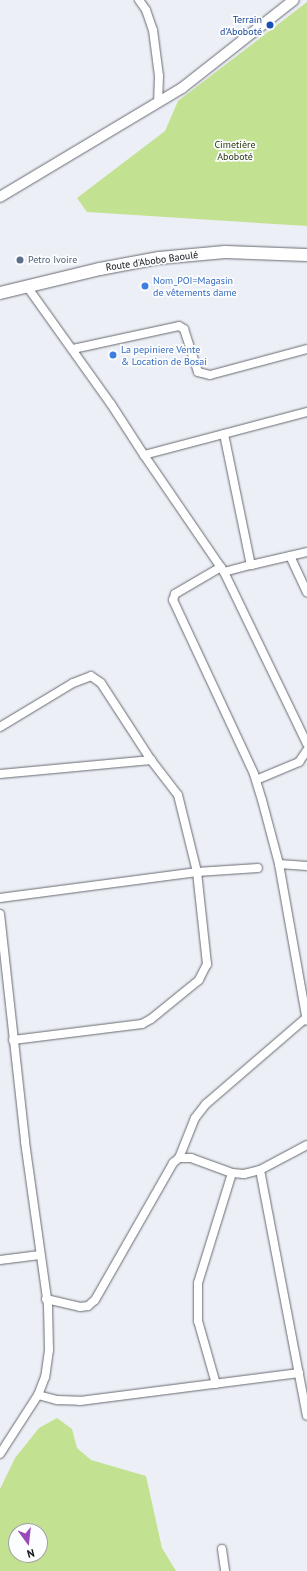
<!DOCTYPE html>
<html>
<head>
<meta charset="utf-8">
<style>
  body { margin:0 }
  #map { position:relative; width:307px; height:1571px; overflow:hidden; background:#eceff6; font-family:"PT Sans",sans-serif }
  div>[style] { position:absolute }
  .green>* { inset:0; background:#c3e291 }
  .roads { filter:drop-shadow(0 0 1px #676a70) drop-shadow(0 0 1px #676a70) }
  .minor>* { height:8px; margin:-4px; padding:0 4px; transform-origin:4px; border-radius:4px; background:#fff }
  .tertiary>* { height:10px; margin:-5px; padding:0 5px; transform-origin:5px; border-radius:5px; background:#fff }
  .secondary>* { height:12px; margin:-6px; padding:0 6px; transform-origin:6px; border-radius:6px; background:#fff }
  .dots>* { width:11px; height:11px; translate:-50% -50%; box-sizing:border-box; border:2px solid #fcfdfe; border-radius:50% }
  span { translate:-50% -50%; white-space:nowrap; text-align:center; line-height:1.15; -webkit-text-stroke:3.5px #fcfdfe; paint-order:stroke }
  .transit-label { font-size:10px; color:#164399 }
  .right { translate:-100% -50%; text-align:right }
  .park-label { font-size:10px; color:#28350e }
  .service-label { font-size:10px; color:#4e5e75 }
  .left { translate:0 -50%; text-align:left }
  .street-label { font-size:10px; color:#141518 }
  .shop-label { font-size:10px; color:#366cbe }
  .north { position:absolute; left:8px; top:1523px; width:40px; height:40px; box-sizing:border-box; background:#fcfdfe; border:1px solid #9fa0a2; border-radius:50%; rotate:165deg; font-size:11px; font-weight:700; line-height:16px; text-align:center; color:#141518 }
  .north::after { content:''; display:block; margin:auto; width:14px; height:18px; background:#9b49b8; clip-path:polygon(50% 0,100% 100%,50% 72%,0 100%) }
</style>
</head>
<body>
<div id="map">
  <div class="green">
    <div style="clip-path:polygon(307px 2px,307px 226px,87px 212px,77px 198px,165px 131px,178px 101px)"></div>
    <div style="clip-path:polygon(evenodd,57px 1418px,72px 1429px,77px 1448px,91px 1460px,146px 1476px,162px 1548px,176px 1571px,0 1571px,0 1489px,15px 1458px,39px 1428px,57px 1418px,16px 1531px,40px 1531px,40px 1555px,16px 1555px,16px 1531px)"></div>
  </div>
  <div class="roads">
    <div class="minor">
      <div style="left:139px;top:0;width:12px;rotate:55deg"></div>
      <div style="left:146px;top:10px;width:21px;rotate:71deg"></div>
      <div style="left:153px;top:30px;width:46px;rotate:82.6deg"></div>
      <div style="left:159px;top:76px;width:25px;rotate:92deg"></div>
      <div style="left:26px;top:285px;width:146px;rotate:54.5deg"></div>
      <div style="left:111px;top:404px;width:61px;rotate:57.1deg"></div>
      <div style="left:144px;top:455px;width:169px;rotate:-14.8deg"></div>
      <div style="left:73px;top:349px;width:108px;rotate:-12.2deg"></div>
      <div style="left:179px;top:326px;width:6px;rotate:31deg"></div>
      <div style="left:184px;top:329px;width:45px;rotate:72deg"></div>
      <div style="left:198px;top:372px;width:12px;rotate:14deg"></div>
      <div style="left:210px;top:375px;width:100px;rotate:-15deg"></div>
      <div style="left:224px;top:434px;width:134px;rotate:78.4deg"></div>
      <div style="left:251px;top:565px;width:57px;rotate:-13.1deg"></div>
      <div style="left:144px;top:455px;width:142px;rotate:55.6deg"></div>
      <div style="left:224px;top:572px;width:191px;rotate:64.2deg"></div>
      <div style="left:290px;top:556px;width:40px;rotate:65deg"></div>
      <div style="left:221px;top:567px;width:53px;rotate:149.6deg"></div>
      <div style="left:175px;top:594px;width:6px;rotate:108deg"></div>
      <div style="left:173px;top:600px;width:192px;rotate:65deg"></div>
      <div style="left:254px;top:774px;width:27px;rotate:73deg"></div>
      <div style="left:262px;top:800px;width:66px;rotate:75.1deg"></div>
      <div style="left:279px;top:864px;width:159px;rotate:79.9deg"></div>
      <div style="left:224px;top:572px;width:28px;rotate:-15deg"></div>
      <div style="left:0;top:727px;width:85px;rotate:-31.1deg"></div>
      <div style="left:73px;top:683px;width:19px;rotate:-21deg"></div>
      <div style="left:91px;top:676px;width:12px;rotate:35deg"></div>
      <div style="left:101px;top:683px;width:92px;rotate:57deg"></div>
      <div style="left:0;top:774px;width:152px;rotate:-5.3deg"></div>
      <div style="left:151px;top:760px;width:44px;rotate:52.4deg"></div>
      <div style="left:178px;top:795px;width:79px;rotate:76.1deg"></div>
      <div style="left:197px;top:872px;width:93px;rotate:83.8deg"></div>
      <div style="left:207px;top:964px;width:18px;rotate:117deg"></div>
      <div style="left:199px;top:980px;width:62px;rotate:140.9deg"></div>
      <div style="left:151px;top:1019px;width:10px;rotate:151deg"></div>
      <div style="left:142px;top:1024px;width:130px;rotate:172.9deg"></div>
      <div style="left:256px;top:780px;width:47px;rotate:-22.7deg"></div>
      <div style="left:299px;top:762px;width:14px;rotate:-56deg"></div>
      <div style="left:279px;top:864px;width:28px;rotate:4deg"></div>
      <div style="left:0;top:898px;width:199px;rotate:-7.5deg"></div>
      <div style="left:197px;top:872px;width:61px;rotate:-3.8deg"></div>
      <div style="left:0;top:914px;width:229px;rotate:83.7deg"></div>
      <div style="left:25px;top:1142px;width:166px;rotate:82deg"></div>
      <div style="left:48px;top:1306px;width:44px;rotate:88.7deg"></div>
      <div style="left:49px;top:1350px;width:27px;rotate:98deg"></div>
      <div style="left:45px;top:1377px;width:19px;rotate:111deg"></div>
      <div style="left:38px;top:1395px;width:70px;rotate:122.8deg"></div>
      <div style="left:179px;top:1158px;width:43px;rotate:-68.2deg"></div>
      <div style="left:195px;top:1118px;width:18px;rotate:-52deg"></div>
      <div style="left:206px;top:1104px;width:132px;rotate:-40.7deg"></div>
      <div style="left:260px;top:1170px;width:250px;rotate:79.2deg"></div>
      <div style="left:0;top:1260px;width:40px;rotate:-7.1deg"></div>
      <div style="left:46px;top:1299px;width:35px;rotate:13deg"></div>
      <div style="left:80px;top:1307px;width:8px;rotate:-7deg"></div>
      <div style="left:88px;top:1306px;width:9px;rotate:-41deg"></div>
      <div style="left:95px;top:1300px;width:158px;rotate:-60.3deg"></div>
      <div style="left:173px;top:1163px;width:8px;rotate:-40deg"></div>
      <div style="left:179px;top:1158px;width:12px"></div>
      <div style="left:191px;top:1158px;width:44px;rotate:20.1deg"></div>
      <div style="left:232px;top:1173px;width:12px;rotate:5deg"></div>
      <div style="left:244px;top:1174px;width:16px;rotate:-14deg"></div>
      <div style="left:260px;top:1170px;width:53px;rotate:-28deg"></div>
      <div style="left:216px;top:1384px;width:66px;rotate:-105.9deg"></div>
      <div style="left:198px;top:1321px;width:38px;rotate:-90deg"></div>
      <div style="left:198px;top:1283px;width:115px;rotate:-72.8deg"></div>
      <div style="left:38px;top:1395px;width:20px;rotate:15deg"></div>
      <div style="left:57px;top:1400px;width:23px;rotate:2deg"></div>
      <div style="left:80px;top:1401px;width:221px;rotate:-7.3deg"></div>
      <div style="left:222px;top:1549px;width:22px;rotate:82deg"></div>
    </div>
    <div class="tertiary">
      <div style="left:0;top:197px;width:212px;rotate:-30.9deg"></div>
      <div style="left:182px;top:88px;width:142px;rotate:-38.2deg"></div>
    </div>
    <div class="secondary">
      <div style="left:0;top:293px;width:103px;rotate:-13.5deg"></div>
      <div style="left:100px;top:269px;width:60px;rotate:-10.6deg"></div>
      <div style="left:159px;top:258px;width:66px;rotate:-5.2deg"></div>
      <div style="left:225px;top:252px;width:82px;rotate:2.1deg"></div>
    </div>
  </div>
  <div class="dots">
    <div style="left:270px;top:25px;background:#1a4fb4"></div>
    <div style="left:20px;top:260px;background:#5c6f8a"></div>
    <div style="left:145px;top:286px;background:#3f7fe0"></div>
    <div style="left:113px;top:355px;background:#3f7fe0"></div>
  </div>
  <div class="transit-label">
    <span class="right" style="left:262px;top:25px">Terrain<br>d'Aboboté</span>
  </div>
  <div class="park-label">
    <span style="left:235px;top:150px">Cimetière<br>Aboboté</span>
  </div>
  <div class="service-label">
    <span class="left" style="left:28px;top:260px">Petro Ivoire</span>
  </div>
  <div class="street-label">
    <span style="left:152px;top:261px;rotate:-8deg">Route d'Abobo Baoulé</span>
  </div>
  <div class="shop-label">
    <span class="left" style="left:153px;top:286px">Nom_POI=Magasin<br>de vêtements dame</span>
    <span class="left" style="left:121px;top:355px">La pepiniere Vente<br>&amp; Location de Bosai</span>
  </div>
  <div class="north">N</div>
</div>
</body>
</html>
